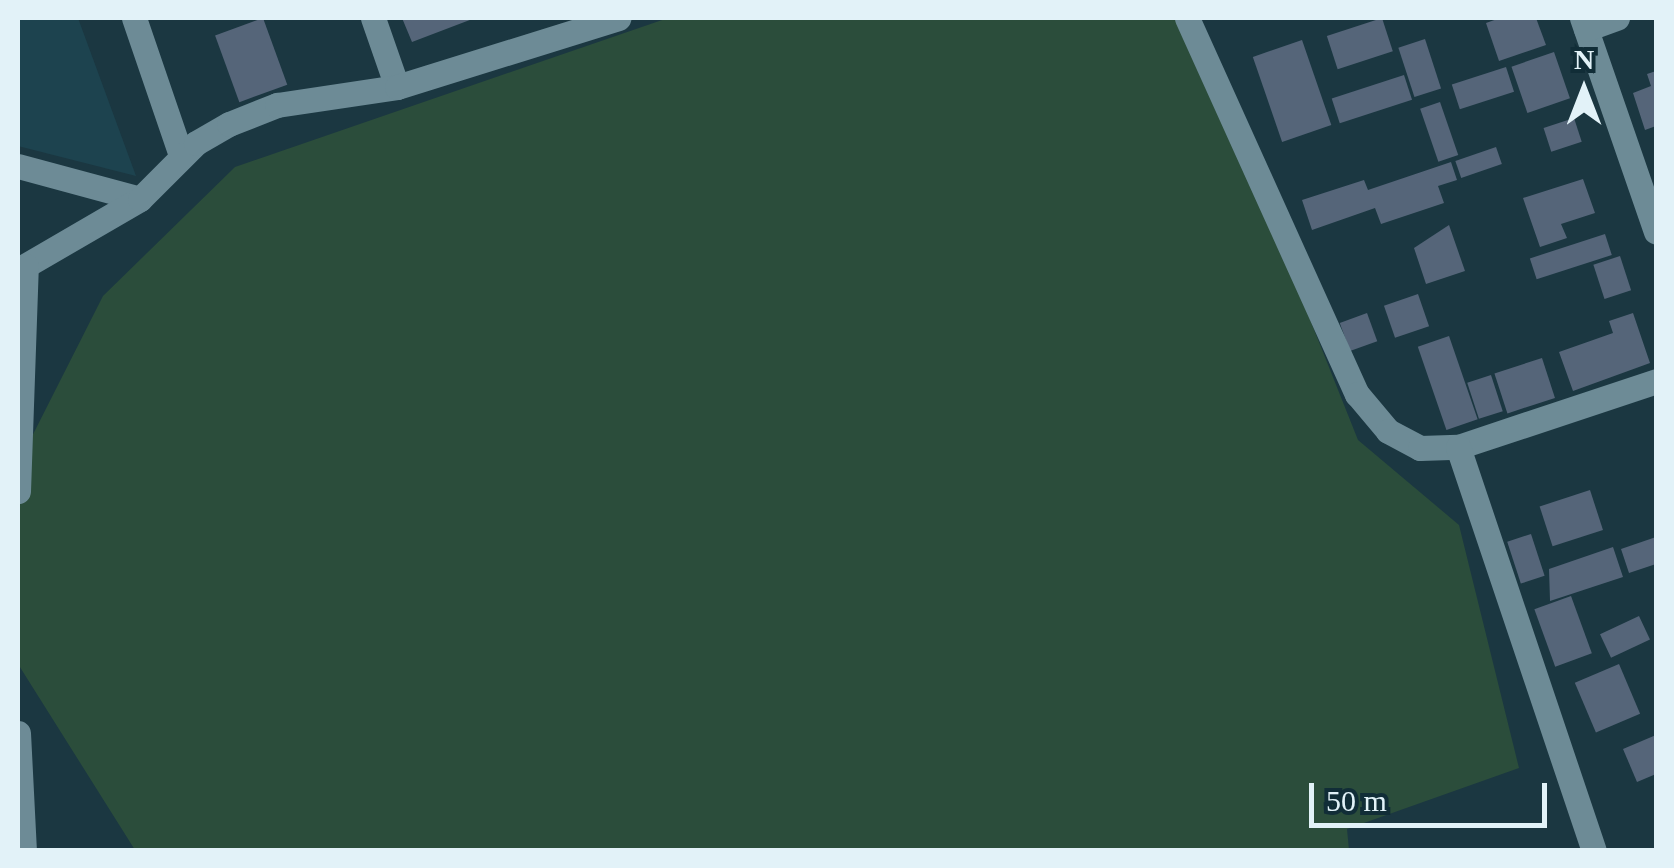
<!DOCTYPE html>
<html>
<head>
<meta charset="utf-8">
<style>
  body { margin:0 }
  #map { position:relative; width:1674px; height:868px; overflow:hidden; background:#1b3741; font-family:Georgia,serif }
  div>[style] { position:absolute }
  .built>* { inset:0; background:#1d434f }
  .green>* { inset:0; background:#2b4d3b }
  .building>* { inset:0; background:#556579; transform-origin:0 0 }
  .minor>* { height:25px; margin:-12.5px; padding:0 12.5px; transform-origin:12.5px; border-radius:12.5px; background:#6d8b96 }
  span { translate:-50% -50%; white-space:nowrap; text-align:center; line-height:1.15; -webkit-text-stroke:8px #112d37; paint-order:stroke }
  .frame { position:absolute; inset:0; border:20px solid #e2f2f8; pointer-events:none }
  .north { position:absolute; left:1534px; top:40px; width:100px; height:100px; -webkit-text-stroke:8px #112d37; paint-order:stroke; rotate:0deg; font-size:28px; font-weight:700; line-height:40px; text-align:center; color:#e2f2f8 }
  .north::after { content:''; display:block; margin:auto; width:35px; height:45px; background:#e2f2f8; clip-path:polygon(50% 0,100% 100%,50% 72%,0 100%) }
  .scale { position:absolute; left:1309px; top:783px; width:238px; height:45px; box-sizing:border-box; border:5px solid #e2f2f8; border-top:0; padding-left:12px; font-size:30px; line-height:35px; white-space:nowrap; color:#e2f2f8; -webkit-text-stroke:8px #112d37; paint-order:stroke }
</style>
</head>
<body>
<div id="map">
  <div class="built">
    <div style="clip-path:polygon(18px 18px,78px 18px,136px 176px,18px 146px)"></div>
  </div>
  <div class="green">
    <div style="clip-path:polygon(668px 18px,1190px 18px,1358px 440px,1459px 525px,1519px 768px,1347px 829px,1349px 850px,135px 850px,18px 664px,19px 462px,103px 296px,235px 167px)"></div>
  </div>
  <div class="building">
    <div style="left:263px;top:18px;width:71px;height:51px;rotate:70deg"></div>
    <div style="clip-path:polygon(402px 18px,475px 18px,412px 42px)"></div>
    <div style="left:1382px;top:18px;width:35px;height:58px;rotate:72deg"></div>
    <div style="clip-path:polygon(1500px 18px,1536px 18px,1546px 45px,1499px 61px,1486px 23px)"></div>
    <div style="left:1425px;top:39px;width:52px;height:28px;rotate:72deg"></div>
    <div style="left:1302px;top:40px;width:90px;height:52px;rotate:71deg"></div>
    <div style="left:1554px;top:52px;width:49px;height:45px;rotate:71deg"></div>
    <div style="left:1506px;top:67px;width:26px;height:57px;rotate:72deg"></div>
    <div style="clip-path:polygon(1656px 71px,1656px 126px,1645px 130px,1633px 93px,1651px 86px,1647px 74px)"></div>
    <div style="left:1404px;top:75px;width:26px;height:76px;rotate:72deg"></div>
    <div style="left:1440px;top:102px;width:56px;height:21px;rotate:71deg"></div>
    <div style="left:1574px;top:118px;width:25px;height:32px;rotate:72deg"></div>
    <div style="left:1496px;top:147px;width:18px;height:43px;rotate:71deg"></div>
    <div style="clip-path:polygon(1451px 162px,1457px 180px,1438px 186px,1444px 203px,1381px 224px,1375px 208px,1312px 230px,1302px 200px,1364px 180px,1368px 190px)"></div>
    <div style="clip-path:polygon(1583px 179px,1595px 213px,1561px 224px,1567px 238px,1540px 247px,1523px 198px)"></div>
    <div style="clip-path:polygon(1449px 225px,1465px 271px,1426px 284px,1414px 248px)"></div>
    <div style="left:1605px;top:234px;width:22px;height:79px;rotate:72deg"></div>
    <div style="left:1620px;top:256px;width:36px;height:28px;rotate:72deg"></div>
    <div style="left:1418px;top:294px;width:34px;height:36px;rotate:71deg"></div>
    <div style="left:1367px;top:313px;width:30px;height:29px;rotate:70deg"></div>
    <div style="clip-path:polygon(1633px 313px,1650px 363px,1573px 391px,1559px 352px,1613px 333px,1609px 321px)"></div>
    <div style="left:1449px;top:336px;width:88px;height:33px;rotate:71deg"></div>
    <div style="left:1542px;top:358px;width:42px;height:50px;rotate:72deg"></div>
    <div style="left:1491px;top:375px;width:38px;height:25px;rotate:72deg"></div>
    <div style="left:1590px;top:490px;width:42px;height:53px;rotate:72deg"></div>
    <div style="left:1531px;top:534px;width:44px;height:25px;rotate:72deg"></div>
    <div style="clip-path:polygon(1656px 537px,1656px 564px,1629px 573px,1621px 549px)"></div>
    <div style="clip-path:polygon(1613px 547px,1623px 577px,1550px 601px,1549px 569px)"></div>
    <div style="left:1571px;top:596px;width:61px;height:39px;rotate:70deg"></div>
    <div style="left:1639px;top:616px;width:26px;height:43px;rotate:65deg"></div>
    <div style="left:1619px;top:664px;width:54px;height:48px;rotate:67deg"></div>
    <div style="clip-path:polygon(1656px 735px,1656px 774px,1637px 782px,1623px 749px)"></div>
  </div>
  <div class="minor">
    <div style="left:134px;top:18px;width:145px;rotate:71.1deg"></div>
    <div style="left:373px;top:18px;width:73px;rotate:70.8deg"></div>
    <div style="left:1187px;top:18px;width:413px;rotate:65.7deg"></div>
    <div style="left:1357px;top:394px;width:48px;rotate:50deg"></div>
    <div style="left:1388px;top:431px;width:36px;rotate:28deg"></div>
    <div style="left:1420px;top:448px;width:38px;rotate:-2deg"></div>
    <div style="left:1458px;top:447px;width:209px;rotate:-18.4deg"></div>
    <div style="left:1582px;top:18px;width:226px;rotate:70.9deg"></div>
    <div style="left:1586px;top:29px;width:33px;rotate:-20deg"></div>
    <div style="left:18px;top:166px;width:126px;rotate:15.1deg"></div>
    <div style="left:18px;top:270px;width:141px;rotate:-30.2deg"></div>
    <div style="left:140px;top:199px;width:79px;rotate:-45deg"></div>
    <div style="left:196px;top:143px;width:38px;rotate:-30deg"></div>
    <div style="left:229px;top:124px;width:52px;rotate:-21.6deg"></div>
    <div style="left:277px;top:105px;width:121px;rotate:-8.5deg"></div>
    <div style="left:397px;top:87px;width:232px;rotate:-17.3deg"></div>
    <div style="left:1458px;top:447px;width:425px;rotate:71.4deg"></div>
    <div style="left:18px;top:491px;width:225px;rotate:-88deg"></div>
    <div style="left:18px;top:733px;width:117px;rotate:87.1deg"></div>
  </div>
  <div class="frame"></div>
  <div class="north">N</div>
  <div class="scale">50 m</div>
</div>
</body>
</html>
